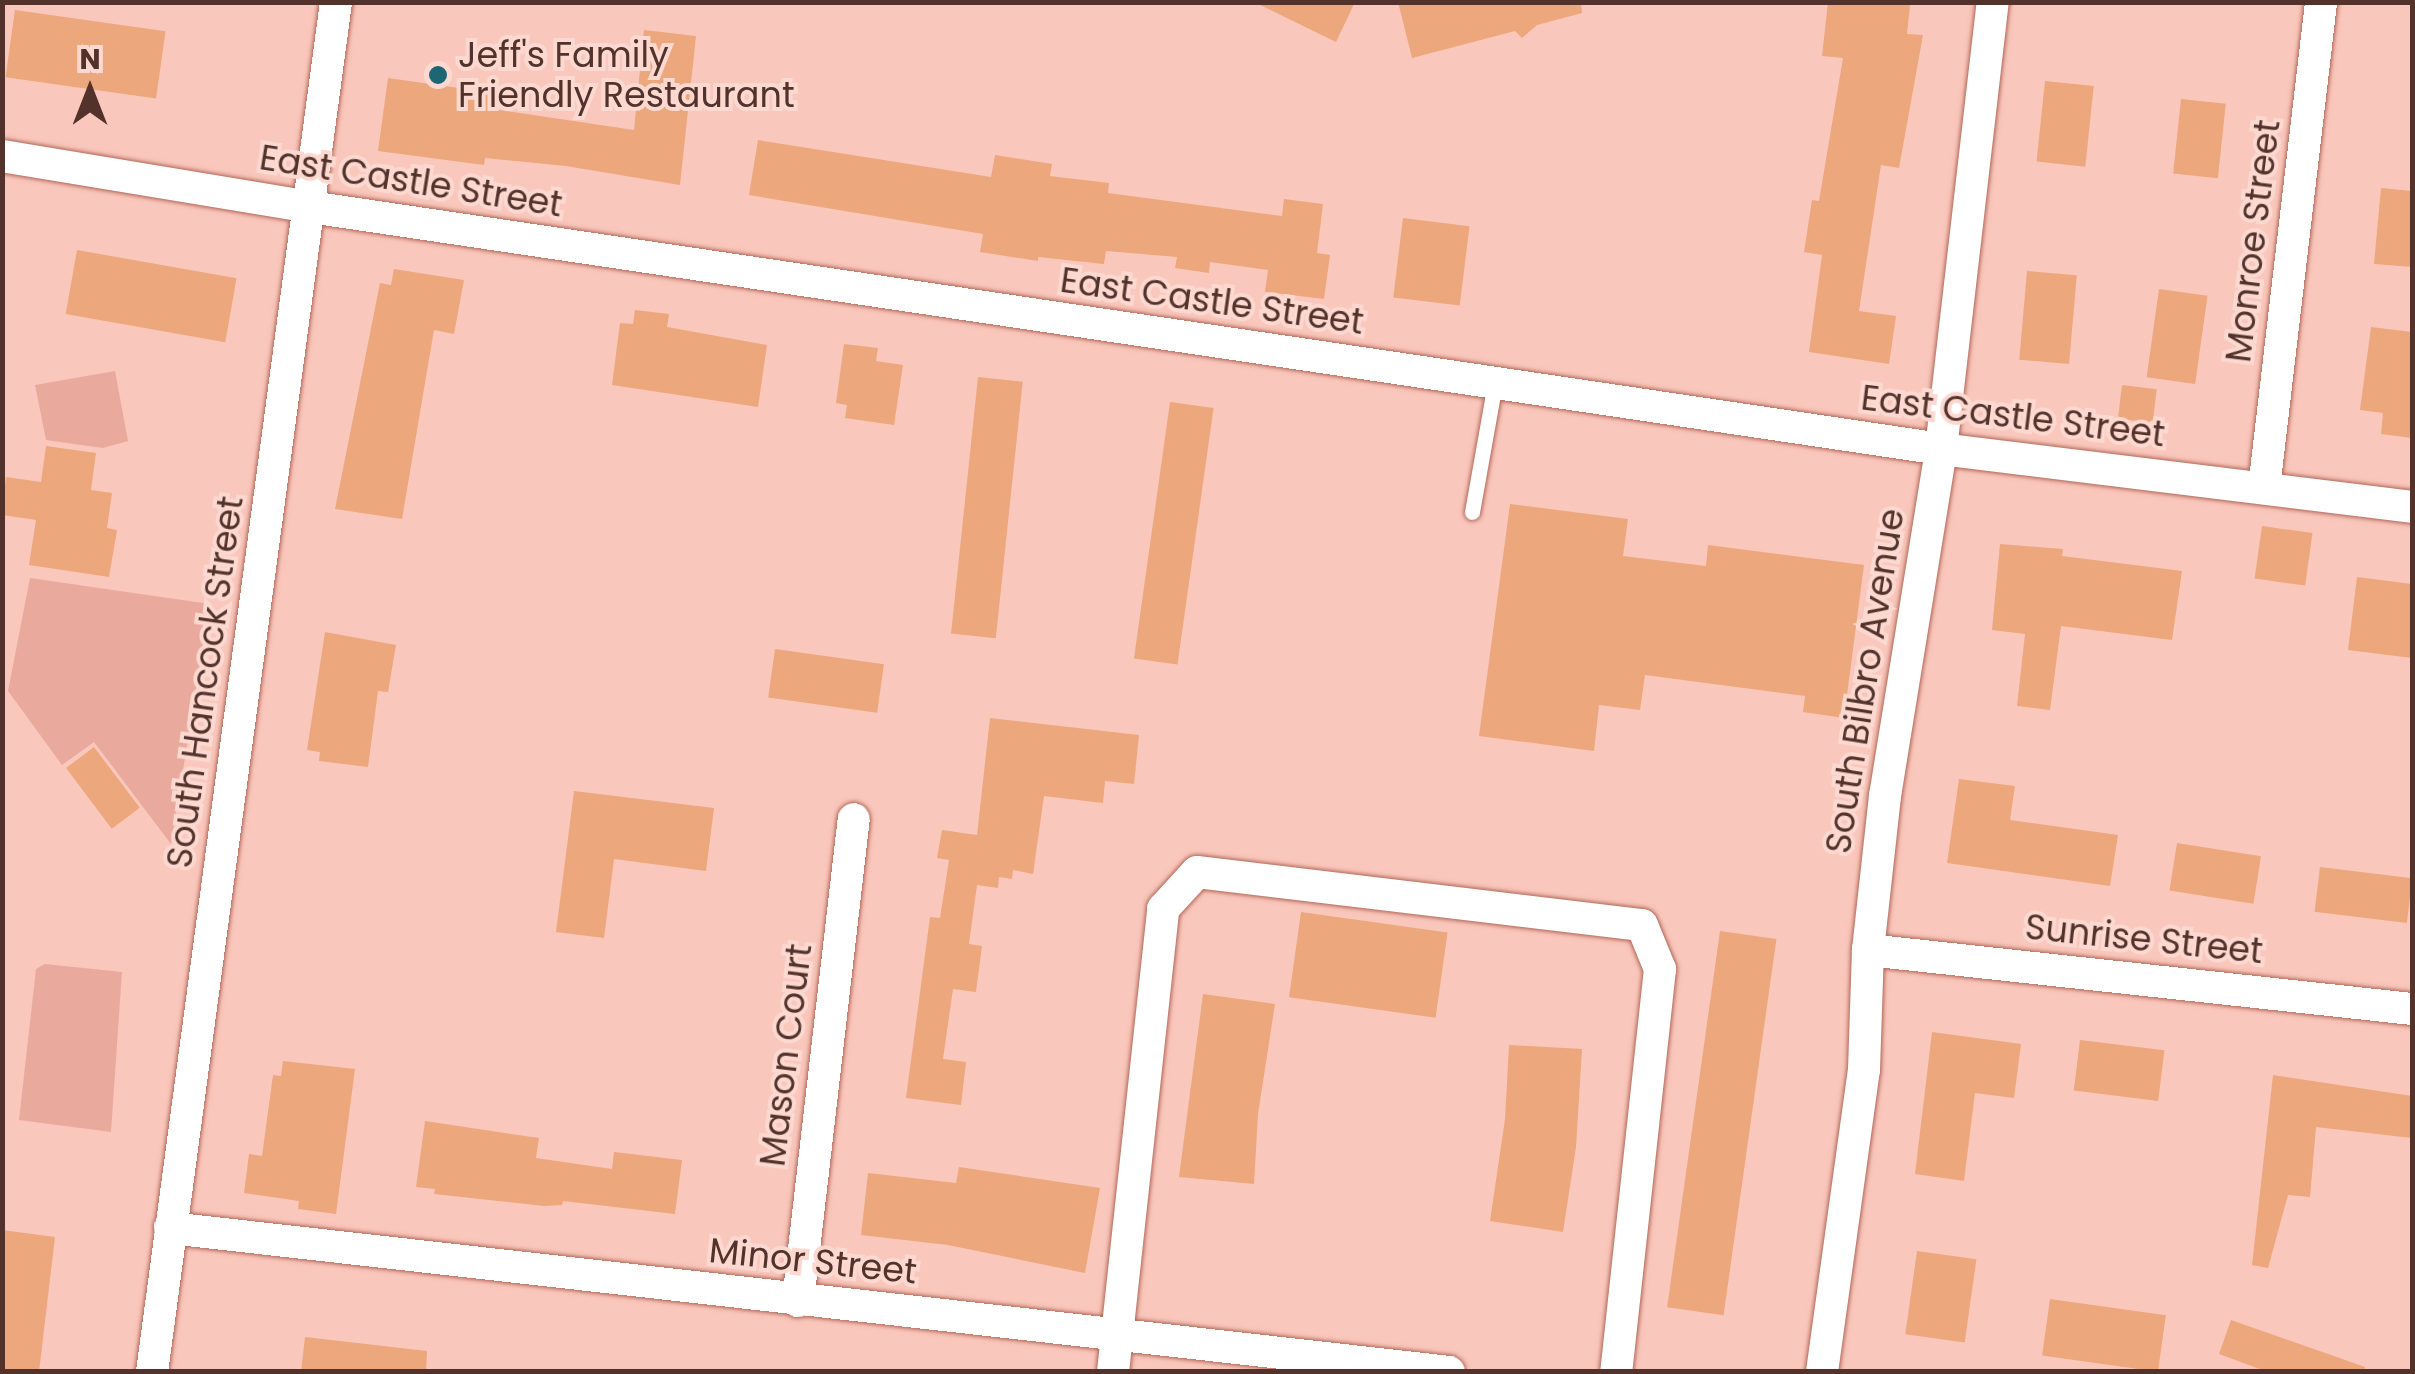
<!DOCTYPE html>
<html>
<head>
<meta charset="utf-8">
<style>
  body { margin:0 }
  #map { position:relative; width:2415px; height:1374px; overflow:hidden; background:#fac7bc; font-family:Poppins,sans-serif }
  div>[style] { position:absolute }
  .green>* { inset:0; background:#e9aa9d }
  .building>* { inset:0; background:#eda77c; transform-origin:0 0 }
  .roads { filter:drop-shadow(0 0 2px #b26758) drop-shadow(0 0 2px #b26758) }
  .service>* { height:15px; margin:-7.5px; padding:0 7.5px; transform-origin:7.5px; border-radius:7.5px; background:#fff }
  .minor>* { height:32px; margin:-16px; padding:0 16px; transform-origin:16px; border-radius:16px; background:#fff }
  .dots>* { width:28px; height:28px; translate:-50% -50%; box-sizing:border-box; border:5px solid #fbd9d1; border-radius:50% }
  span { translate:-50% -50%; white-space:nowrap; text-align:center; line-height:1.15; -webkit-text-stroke:8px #fbd9d1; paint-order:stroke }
  .poi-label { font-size:35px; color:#53322b }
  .left { translate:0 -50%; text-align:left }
  .street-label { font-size:35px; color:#53322b }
  .frame { position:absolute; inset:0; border:5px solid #53322b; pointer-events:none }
  .north { position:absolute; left:40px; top:40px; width:100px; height:100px; -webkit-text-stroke:8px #fbd9d1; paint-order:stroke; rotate:0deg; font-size:28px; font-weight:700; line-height:40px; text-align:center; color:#53322b }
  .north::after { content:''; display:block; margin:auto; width:35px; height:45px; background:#53322b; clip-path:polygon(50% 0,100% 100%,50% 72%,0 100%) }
</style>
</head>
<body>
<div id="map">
  <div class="green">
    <div style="clip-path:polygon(115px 371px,128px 441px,103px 448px,46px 440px,35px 385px)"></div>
    <div style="clip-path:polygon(30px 578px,210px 604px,171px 844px,94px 742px,62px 765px,8px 691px)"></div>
    <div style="clip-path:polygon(45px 964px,122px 972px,111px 1132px,19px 1120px,36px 969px)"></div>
  </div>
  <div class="building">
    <div style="clip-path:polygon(1254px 2px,1355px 2px,1336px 42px)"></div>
    <div style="clip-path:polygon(1398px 2px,1581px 2px,1582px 13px,1537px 25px,1522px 38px,1515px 31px,1412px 58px)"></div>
    <div style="clip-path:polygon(1828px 2px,1910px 5px,1907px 34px,1923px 35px,1899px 168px,1881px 165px,1859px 311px,1896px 316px,1889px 364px,1809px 352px,1822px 255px,1804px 252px,1812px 200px,1819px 201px,1843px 58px,1822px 56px)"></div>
    <div style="left:15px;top:10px;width:152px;height:68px;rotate:8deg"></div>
    <div style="clip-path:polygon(644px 30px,696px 36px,680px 185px,566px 166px,485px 158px,484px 165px,378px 151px,388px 78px,494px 93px,492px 109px,634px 130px)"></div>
    <div style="left:2045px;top:81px;width:49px;height:81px;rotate:6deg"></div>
    <div style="left:2181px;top:99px;width:45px;height:75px;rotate:6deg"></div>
    <div style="clip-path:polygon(758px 140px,991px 177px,995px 155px,1052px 164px,1050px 176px,1109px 183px,1108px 193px,1282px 216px,1284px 199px,1323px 204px,1317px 253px,1330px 255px,1324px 299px,1265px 292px,1268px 270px,1210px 262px,1209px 273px,1175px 268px,1177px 257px,1106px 251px,1104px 264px,1038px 257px,1038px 261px,980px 252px,983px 234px,749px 195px)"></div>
    <div style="clip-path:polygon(2381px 188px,2412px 191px,2412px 267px,2374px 264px)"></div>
    <div style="left:1403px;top:218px;width:67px;height:80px;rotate:7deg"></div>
    <div style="left:77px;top:250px;width:162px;height:65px;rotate:10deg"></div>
    <div style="clip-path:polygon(394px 269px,464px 280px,454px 334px,434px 330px,402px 519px,335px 509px,380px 283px,391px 285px)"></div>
    <div style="left:2027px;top:271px;width:50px;height:89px;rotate:5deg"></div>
    <div style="left:2159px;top:289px;width:49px;height:89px;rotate:8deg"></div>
    <div style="clip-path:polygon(635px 310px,669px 314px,667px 327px,767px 345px,758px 407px,612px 385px,620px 323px,633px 324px)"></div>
    <div style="clip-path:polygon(2371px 327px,2412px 332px,2412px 438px,2381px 434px,2383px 413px,2360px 410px)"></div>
    <div style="clip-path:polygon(844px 344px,878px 348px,876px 361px,903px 365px,894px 425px,845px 418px,847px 405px,836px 403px)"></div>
    <div style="left:978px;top:377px;width:45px;height:258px;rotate:6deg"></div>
    <div style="left:2122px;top:385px;width:35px;height:34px;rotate:7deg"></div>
    <div style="left:1170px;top:402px;width:44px;height:259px;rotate:8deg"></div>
    <div style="clip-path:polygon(46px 446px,96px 453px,91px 490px,112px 493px,107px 528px,117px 530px,109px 577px,29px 565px,36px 520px,2px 515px,6px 477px,41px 482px)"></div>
    <div style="clip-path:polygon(1510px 504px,1628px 519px,1623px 556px,1706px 566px,1708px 545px,1864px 565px,1844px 718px,1803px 712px,1805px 696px,1645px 675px,1640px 710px,1599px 705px,1594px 751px,1479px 736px)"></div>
    <div style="left:2262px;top:526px;width:51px;height:53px;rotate:8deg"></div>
    <div style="clip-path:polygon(2000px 544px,2063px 549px,2062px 556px,2182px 571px,2172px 640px,2061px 626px,2050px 710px,2017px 706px,2025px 634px,1992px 630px)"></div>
    <div style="clip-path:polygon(2357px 577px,2412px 584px,2412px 658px,2348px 650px)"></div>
    <div style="clip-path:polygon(325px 632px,396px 645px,388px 692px,378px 691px,368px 767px,319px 761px,320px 752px,307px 750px)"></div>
    <div style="left:775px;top:649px;width:110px;height:49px;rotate:8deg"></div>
    <div style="clip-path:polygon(990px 718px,1139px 735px,1134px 784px,1105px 781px,1103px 803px,1044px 796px,1033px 874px,1013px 870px,1012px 879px,999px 877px,998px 888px,977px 885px,969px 944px,982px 946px,976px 992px,953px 989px,943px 1059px,966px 1062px,961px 1105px,906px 1098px,930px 917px,940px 918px,949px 860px,937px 858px,942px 830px,977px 835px)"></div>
    <div style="left:94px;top:747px;width:76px;height:35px;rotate:53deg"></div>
    <div style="clip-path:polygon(1959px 779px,2015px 786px,2010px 820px,2118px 835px,2110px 886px,1947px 863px)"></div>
    <div style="clip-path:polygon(574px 791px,714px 808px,706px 871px,614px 859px,604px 938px,556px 932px)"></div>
    <div style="left:2177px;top:843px;width:85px;height:48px;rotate:9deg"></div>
    <div style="left:2320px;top:867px;width:93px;height:45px;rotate:7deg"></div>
    <div style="left:1301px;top:912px;width:148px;height:86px;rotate:8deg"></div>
    <div style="left:1720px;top:931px;width:57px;height:380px;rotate:8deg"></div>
    <div style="clip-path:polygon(1203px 994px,1275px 1004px,1258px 1114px,1254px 1184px,1179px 1177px)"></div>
    <div style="clip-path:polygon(1932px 1032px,2021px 1044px,2014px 1098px,1975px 1093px,1964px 1181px,1915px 1174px)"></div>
    <div style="left:2080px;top:1040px;width:85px;height:51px;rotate:7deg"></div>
    <div style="clip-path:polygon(1509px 1045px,1582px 1049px,1576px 1147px,1563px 1232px,1490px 1221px,1505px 1119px)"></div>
    <div style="clip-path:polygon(283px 1061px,355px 1069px,336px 1214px,298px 1209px,299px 1201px,244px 1193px,249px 1154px,262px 1156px,273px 1075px,281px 1076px)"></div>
    <div style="clip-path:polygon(2273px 1075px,2412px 1096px,2412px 1138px,2316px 1127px,2310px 1197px,2288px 1195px,2268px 1268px,2252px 1265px)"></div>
    <div style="clip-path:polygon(425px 1121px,539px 1138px,536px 1158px,612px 1169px,614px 1152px,682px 1160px,675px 1214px,563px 1201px,562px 1205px,544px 1206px,434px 1194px,435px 1189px,416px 1187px)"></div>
    <div style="clip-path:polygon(959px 1167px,1100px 1188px,1085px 1273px,948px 1245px,861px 1235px,868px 1173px,956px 1183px)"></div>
    <div style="clip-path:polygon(2px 1230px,55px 1237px,39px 1372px,2px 1372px)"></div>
    <div style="left:1917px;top:1251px;width:60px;height:84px;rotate:8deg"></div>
    <div style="left:2050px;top:1299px;width:117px;height:57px;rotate:8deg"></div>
    <div style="clip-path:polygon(2231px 1320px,2365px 1367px,2364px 1372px,2268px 1372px,2219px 1354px)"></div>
    <div style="clip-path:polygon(305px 1337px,427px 1351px,426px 1372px,301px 1372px)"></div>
  </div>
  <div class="roads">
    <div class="service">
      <div style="left:1472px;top:512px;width:131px;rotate:-79.9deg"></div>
    </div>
    <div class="minor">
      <div style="left:2px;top:156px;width:312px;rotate:9.4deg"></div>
      <div style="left:310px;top:207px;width:1649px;rotate:8.44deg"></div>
      <div style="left:1941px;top:449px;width:475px;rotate:7deg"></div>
      <div style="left:2264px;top:488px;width:489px;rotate:-83.3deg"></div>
      <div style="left:1868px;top:950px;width:547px;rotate:6.19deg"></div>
      <div style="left:170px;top:1228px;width:1287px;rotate:6.42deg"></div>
      <div style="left:798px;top:1301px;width:485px;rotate:-83.4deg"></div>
      <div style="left:152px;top:1372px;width:1382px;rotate:-82.35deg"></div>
      <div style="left:1113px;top:1372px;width:466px;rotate:-83.8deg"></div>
      <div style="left:1163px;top:909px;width:50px;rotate:-47.4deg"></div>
      <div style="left:1197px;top:872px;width:448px;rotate:6.8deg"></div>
      <div style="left:1642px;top:925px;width:48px;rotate:67.8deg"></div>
      <div style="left:1660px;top:969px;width:405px;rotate:96.2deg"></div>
      <div style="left:1822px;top:1372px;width:305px;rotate:-82.1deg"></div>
      <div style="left:1864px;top:1070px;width:120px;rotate:-88.1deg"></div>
      <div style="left:1868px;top:950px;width:155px;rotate:-83.7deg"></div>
      <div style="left:1885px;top:796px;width:351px;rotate:-80.8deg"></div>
      <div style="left:1941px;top:449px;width:450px;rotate:-83.4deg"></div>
    </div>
  </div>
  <div class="dots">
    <div style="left:438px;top:75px;background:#1d6673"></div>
  </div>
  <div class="poi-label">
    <span class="left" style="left:458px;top:75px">Jeff's Family<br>Friendly Restaurant</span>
  </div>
  <div class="street-label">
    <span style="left:411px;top:181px;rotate:9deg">East Castle Street</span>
    <span style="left:2253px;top:241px;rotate:-83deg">Monroe Street</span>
    <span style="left:1212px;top:301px;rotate:8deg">East Castle Street</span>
    <span style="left:2013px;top:416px;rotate:7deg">East Castle Street</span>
    <span style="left:1865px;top:681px;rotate:-81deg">South Bilbro Avenue</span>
    <span style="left:205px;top:682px;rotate:-82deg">South Hancock Street</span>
    <span style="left:2144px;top:939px;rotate:6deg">Sunrise Street</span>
    <span style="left:786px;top:1055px;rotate:-83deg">Mason Court</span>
    <span style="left:813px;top:1261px;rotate:6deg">Minor Street</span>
  </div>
  <div class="frame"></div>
  <div class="north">N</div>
</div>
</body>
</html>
